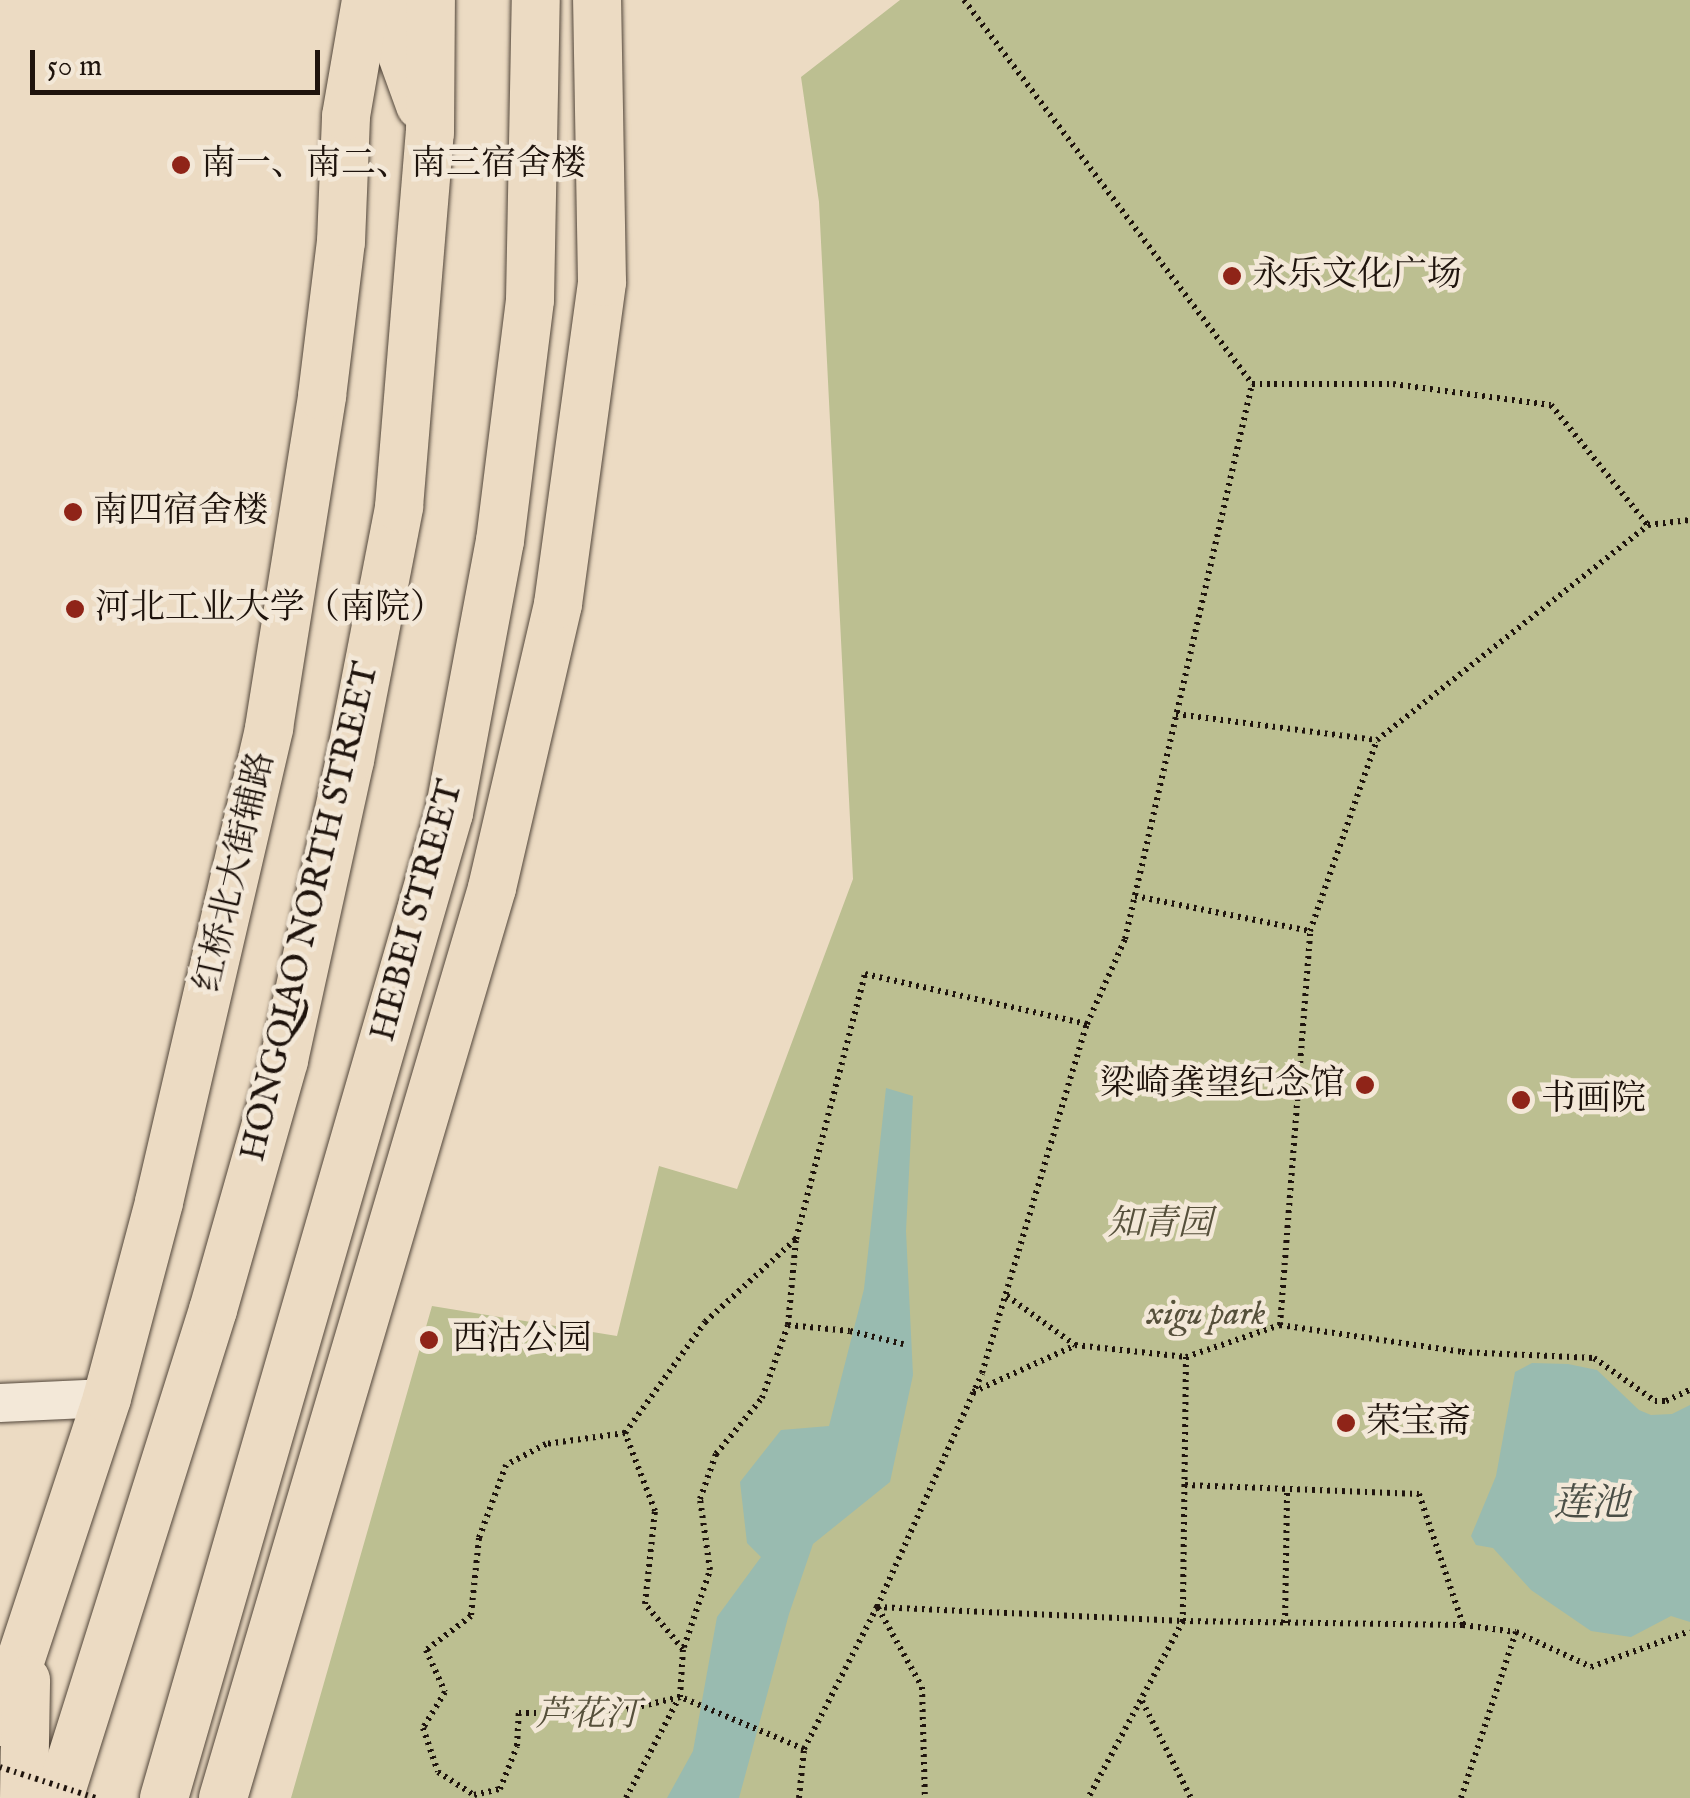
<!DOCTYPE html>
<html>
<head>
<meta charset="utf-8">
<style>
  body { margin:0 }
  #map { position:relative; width:1690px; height:1798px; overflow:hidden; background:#ecdbc3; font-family:"IM FELL English","Noto Serif SC",serif }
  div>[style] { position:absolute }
  .green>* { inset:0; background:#bcbf91 }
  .water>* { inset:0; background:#99bbb0 }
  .path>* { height:6px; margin-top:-3px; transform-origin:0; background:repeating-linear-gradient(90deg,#1f140d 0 2.5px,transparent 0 7.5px) }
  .roads { filter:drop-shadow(0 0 2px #52463a) drop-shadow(0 0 2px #52463a) }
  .minor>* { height:38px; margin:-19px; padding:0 19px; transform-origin:19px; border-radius:19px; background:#f3e8d8 }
  .major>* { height:48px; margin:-24px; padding:0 24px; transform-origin:24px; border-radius:24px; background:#ecdbc3 }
  .path-bridge>* { height:6px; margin-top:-3px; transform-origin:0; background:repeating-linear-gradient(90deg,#1f140d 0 2.5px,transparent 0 7.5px) }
  .dots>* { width:28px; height:28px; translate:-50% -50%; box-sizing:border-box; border:5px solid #f3e8d8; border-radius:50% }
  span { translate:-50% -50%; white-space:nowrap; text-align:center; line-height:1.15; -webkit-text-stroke:9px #f3e8d8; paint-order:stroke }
  .poi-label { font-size:35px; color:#1f140d }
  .left { translate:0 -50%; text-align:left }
  .right { translate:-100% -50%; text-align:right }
  .street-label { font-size:35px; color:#1f140d }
  .park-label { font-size:35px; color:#56503b; font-style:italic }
  .water-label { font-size:38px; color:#4a4e46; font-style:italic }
  .scale { position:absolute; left:30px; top:50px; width:290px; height:45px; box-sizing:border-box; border:5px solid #1f140d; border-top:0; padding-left:12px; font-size:30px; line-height:35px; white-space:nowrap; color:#1f140d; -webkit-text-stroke:8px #f3e8d8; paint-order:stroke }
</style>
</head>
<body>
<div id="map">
  <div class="green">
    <div style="clip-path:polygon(900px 0,1690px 0,1690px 1798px,291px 1798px,432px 1306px,617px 1336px,659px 1166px,737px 1189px,853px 879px,819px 202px,801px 77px)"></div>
  </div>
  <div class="water">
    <div style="clip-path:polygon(886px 1088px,913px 1096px,906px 1231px,913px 1375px,890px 1482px,813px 1544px,789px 1614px,739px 1798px,667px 1798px,693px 1751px,717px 1617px,761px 1557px,747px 1543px,740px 1482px,781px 1430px,829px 1426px,864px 1289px)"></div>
    <div style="clip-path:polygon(1532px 1363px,1568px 1364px,1597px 1370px,1639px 1410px,1651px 1415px,1672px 1414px,1690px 1405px,1690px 1622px,1671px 1616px,1631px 1637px,1591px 1631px,1531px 1590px,1493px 1548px,1476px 1545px,1471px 1536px,1496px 1476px,1515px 1372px)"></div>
  </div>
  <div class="path">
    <div style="left:964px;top:0;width:480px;rotate:53.1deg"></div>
    <div style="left:1252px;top:384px;width:141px"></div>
    <div style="left:1393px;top:384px;width:159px;rotate:7.6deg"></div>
    <div style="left:1551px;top:405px;width:154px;rotate:51.1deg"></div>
    <div style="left:1648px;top:525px;width:42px;rotate:-6.8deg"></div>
    <div style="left:1176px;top:714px;width:203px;rotate:7.4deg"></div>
    <div style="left:1377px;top:740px;width:346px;rotate:-38.4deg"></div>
    <div style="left:1135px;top:896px;width:178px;rotate:11.3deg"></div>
    <div style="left:1310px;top:931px;width:202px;rotate:-70.7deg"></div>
    <div style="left:1007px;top:1296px;width:84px;rotate:35.8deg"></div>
    <div style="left:1075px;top:1345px;width:112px;rotate:6.2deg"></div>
    <div style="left:1186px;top:1357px;width:264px;rotate:90.7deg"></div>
    <div style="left:1183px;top:1621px;width:201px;rotate:118.2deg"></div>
    <div style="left:788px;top:1325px;width:62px;rotate:5.5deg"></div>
    <div style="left:850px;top:1331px;width:55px;rotate:13.8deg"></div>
    <div style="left:1280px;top:1325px;width:395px;rotate:-85.6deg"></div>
    <div style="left:1186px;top:1357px;width:99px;rotate:-18.8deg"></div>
    <div style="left:1280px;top:1325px;width:184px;rotate:8.4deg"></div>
    <div style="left:1462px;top:1352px;width:132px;rotate:2.6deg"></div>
    <div style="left:1594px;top:1358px;width:75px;rotate:35.2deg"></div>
    <div style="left:1655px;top:1401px;width:11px"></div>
    <div style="left:1666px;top:1401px;width:26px;rotate:-25deg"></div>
    <div style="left:973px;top:1392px;width:111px;rotate:-24.5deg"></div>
    <div style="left:625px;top:1433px;width:80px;rotate:172.1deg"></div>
    <div style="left:546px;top:1444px;width:45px;rotate:152.3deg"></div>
    <div style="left:506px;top:1465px;width:78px;rotate:110.3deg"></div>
    <div style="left:479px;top:1538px;width:78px;rotate:95.9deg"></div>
    <div style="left:471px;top:1616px;width:56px;rotate:142.9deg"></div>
    <div style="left:426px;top:1650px;width:46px;rotate:65.7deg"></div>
    <div style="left:445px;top:1692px;width:42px;rotate:121.4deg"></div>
    <div style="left:423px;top:1728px;width:46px;rotate:71.2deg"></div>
    <div style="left:438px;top:1772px;width:43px;rotate:32.6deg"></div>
    <div style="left:474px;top:1795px;width:27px;rotate:-13deg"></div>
    <div style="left:500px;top:1789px;width:46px;rotate:-68.4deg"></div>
    <div style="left:517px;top:1746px;width:33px;rotate:-87deg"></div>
    <div style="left:519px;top:1713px;width:93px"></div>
    <div style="left:612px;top:1713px;width:70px;rotate:-13.2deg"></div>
    <div style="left:1185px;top:1485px;width:234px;rotate:2.2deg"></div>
    <div style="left:1419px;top:1494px;width:138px;rotate:71.4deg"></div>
    <div style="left:877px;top:1607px;width:306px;rotate:2.6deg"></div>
    <div style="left:1183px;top:1621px;width:280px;rotate:0.8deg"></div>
    <div style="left:1463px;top:1625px;width:53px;rotate:7.5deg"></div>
    <div style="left:1516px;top:1632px;width:83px;rotate:25deg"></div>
    <div style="left:1591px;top:1667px;width:105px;rotate:-20deg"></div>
    <div style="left:878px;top:1608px;width:90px;rotate:60.9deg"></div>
    <div style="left:922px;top:1687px;width:111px;rotate:88.5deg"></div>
    <div style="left:1285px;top:1623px;width:134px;rotate:-89.1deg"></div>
    <div style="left:684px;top:1647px;width:81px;rotate:-71.3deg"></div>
    <div style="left:710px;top:1570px;width:72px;rotate:-98deg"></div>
    <div style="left:700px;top:1499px;width:48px;rotate:-70.4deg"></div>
    <div style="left:716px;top:1454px;width:72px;rotate:-50.6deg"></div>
    <div style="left:762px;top:1398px;width:77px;rotate:-70.4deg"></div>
    <div style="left:788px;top:1325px;width:86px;rotate:-84.7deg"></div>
    <div style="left:1142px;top:1701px;width:109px;rotate:63.2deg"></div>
    <div style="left:804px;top:1749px;width:134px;rotate:-157.2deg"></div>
    <div style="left:680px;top:1697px;width:48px;rotate:-86.4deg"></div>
    <div style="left:683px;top:1649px;width:59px;rotate:-130.2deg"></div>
    <div style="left:645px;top:1604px;width:94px;rotate:-83.9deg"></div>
    <div style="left:655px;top:1511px;width:84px;rotate:-111deg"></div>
    <div style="left:625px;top:1433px;width:137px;rotate:-54.2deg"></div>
    <div style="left:705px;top:1322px;width:123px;rotate:-42.4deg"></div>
    <div style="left:796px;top:1239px;width:274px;rotate:-75.4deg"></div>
    <div style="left:865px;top:974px;width:228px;rotate:12.7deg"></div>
    <div style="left:626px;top:1798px;width:113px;rotate:-62.1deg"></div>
    <div style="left:799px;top:1798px;width:49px;rotate:-84.2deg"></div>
    <div style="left:804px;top:1749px;width:160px;rotate:-62.8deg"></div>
    <div style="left:877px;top:1607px;width:256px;rotate:-65.8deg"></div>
    <div style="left:982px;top:1373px;width:364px;rotate:-73.3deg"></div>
    <div style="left:1087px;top:1024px;width:93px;rotate:-65.9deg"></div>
    <div style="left:1125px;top:939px;width:569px;rotate:-77.11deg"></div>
    <div style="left:1461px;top:1798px;width:175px;rotate:-71.7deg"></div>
  </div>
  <div class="roads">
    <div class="minor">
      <div style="left:0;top:1403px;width:107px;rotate:-2.7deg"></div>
    </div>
    <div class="major">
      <div style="left:382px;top:0;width:112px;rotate:70.1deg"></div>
      <div style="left:0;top:1722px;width:341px;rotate:-71.7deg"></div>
      <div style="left:107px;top:1398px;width:203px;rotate:-75.1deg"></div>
      <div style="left:159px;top:1202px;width:487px;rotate:-76.9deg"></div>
      <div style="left:269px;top:728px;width:336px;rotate:-80.9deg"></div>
      <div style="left:322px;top:396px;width:155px;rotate:-83deg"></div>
      <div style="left:341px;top:242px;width:126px;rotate:-87.7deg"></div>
      <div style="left:346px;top:116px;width:118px;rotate:-80.2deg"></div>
      <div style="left:24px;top:1798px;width:118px;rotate:-89deg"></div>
      <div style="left:59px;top:1798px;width:512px;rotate:-72.49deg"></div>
      <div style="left:213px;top:1310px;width:260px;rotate:-74.1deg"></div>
      <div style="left:284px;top:1060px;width:307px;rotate:-77.6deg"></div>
      <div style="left:350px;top:760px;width:258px;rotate:-79deg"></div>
      <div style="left:399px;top:507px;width:375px;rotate:-85.3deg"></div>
      <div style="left:430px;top:133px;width:133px;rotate:-89.6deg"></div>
      <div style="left:164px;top:1798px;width:1025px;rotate:-73.86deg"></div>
      <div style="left:449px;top:813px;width:277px;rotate:-79.4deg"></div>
      <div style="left:500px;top:541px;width:243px;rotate:-82.9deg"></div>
      <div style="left:530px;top:300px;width:300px;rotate:-88.9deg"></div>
      <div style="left:223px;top:1798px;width:949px;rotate:-73.53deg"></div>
      <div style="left:492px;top:888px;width:292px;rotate:-76.9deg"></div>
      <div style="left:558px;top:604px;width:325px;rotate:-82.2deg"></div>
      <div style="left:602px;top:282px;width:282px;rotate:-91deg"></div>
    </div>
  </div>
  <div class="path-bridge">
    <div style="left:0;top:1767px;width:101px;rotate:17.9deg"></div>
  </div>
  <div class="dots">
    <div style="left:181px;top:165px;background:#8f2418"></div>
    <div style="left:1232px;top:276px;background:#8f2418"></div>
    <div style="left:73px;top:512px;background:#8f2418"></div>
    <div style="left:75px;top:609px;background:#8f2418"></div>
    <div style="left:1365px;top:1085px;background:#8f2418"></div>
    <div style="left:1521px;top:1100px;background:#8f2418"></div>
    <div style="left:429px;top:1340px;background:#8f2418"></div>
    <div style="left:1346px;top:1423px;background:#8f2418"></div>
  </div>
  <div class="poi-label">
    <span class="left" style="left:201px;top:165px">南一、南二、南三宿舍楼</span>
    <span class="left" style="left:1252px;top:276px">永乐文化广场</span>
    <span class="left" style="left:93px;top:512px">南四宿舍楼</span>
    <span class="left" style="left:95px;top:609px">河北工业大学（南院）</span>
    <span class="right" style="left:1345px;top:1085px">梁崎龚望纪念馆</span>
    <span class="left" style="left:1541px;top:1100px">书画院</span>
    <span class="left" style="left:452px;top:1340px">西沽公园</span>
    <span class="left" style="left:1366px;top:1423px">荣宝斋</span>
  </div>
  <div class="street-label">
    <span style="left:236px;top:872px;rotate:-77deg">红桥北大街辅路</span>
    <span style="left:418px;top:911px;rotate:-75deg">HEBEI STREET</span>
    <span style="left:311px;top:912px;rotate:-77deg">HONGQIAO NORTH STREET</span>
  </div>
  <div class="park-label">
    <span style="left:1160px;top:1225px">知青园</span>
    <span style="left:1206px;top:1315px">xigu park</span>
    <span style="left:588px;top:1716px">芦花汀</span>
  </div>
  <div class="water-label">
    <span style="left:1591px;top:1506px">莲池</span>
  </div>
  <div class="scale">50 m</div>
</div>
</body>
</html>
